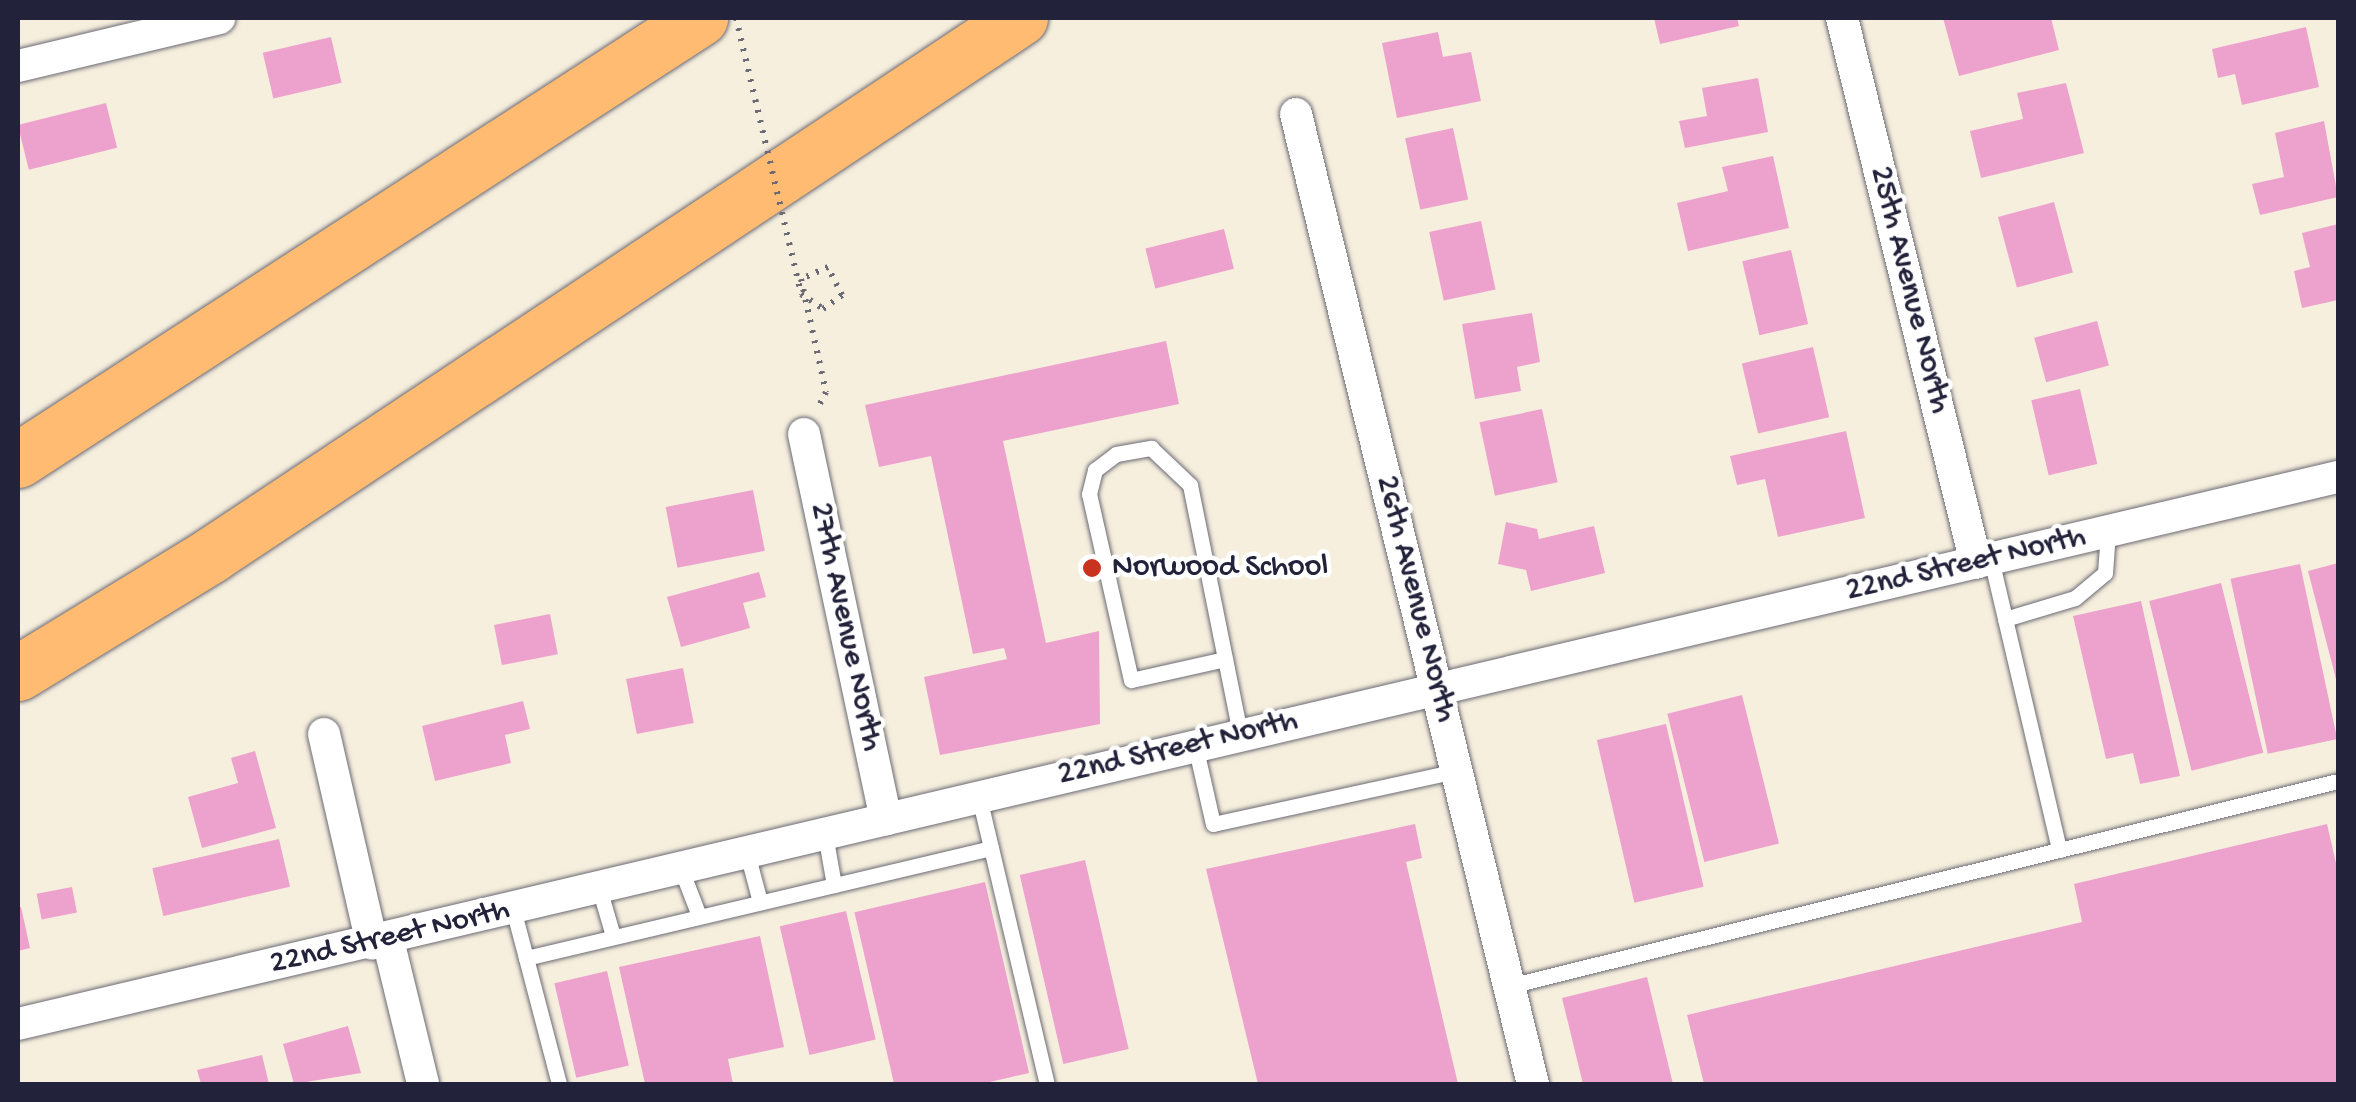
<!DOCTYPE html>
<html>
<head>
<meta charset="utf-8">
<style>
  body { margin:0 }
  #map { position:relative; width:2356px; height:1102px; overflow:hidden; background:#f6efde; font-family:"Gochi Hand",sans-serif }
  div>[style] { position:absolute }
  .building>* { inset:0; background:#eda2cd; transform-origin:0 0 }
  .path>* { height:6px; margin-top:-3px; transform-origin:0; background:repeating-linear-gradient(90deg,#6c6a74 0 2.5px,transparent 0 10.5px) }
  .roads { filter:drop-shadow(0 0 2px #6c6a74) drop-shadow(0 0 2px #6c6a74) }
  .lane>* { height:15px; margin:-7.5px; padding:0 7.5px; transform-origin:7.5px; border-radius:7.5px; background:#fff }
  .street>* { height:32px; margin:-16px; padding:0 16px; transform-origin:16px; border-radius:16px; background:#fff }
  .highway>* { height:55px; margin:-27.5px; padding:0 27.5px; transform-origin:27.5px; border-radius:27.5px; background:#ffbb71 }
  .path-bridge>* { height:6px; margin-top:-3px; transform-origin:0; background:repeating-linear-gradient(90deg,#6c6a74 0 2.5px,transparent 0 10.5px) }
  .dots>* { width:28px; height:28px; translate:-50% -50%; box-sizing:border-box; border:5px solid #fff; border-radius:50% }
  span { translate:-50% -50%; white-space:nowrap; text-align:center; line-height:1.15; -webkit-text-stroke:9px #fff; paint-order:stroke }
  .street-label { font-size:32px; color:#22223b }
  .poi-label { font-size:32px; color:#22223b }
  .left { translate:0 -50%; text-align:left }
  .frame { position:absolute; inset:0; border:20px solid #22223b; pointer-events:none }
</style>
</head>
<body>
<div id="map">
  <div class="building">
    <div style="clip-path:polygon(1654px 18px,1737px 18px,1739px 26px,1660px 44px)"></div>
    <div style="clip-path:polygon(1943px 18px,2051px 18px,2059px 50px,1959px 76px)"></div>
    <div style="clip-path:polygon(2306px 27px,2319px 87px,2242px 105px,2235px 74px,2218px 78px,2212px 49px)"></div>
    <div style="clip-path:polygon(1438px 32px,1443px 57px,1471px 52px,1481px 101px,1397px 118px,1382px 43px)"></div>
    <div style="left:331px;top:37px;width:47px;height:70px;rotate:77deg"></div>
    <div style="clip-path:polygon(1758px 78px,1768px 132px,1685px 148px,1679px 121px,1707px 116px,1702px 88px)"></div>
    <div style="clip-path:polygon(2066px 83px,2084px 153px,1981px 178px,1970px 131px,2023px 119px,2017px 93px)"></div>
    <div style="left:106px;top:103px;width:46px;height:91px;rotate:76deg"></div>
    <div style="clip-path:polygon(2324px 121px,2338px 197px,2260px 215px,2252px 184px,2284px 177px,2275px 133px)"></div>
    <div style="left:1453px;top:128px;width:73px;height:49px;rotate:78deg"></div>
    <div style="clip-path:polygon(1773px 156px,1789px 228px,1688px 251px,1677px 203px,1728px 191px,1722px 167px)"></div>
    <div style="left:2054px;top:202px;width:73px;height:58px;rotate:75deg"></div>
    <div style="left:1481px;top:221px;width:70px;height:53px;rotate:78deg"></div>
    <div style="clip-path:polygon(2338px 224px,2338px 300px,2302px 308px,2294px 271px,2310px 267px,2302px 233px)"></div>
    <div style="left:1224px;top:229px;width:41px;height:81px;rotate:76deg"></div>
    <div style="left:1791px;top:250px;width:76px;height:50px;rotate:77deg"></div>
    <div style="clip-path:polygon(1532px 313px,1540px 362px,1517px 367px,1521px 391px,1475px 399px,1462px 324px)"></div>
    <div style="left:2097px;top:321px;width:46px;height:65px;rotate:75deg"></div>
    <div style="clip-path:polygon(1166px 341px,1179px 404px,1003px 441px,1046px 643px,1099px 631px,1100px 724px,940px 755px,924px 677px,1007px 659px,1004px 648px,973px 654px,931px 456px,879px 467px,865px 405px)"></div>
    <div style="left:1813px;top:347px;width:72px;height:73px;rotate:77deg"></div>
    <div style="left:2080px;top:389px;width:77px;height:50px;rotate:77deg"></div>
    <div style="left:1542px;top:409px;width:75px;height:64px;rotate:78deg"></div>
    <div style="clip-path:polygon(1846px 431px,1865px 518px,1778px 537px,1765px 479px,1737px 485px,1730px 456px)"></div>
    <div style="left:753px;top:490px;width:62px;height:89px;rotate:79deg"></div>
    <div style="clip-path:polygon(1506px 522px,1537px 529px,1539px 539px,1594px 526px,1605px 573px,1531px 591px,1526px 570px,1498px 564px)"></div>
    <div style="clip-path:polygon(2338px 563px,2338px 683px,2337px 683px,2308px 571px)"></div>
    <div style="left:2300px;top:564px;width:179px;height:71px;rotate:78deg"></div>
    <div style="clip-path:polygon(759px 572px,766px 597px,743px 603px,750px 628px,681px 647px,667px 597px)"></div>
    <div style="left:2221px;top:583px;width:175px;height:74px;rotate:76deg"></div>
    <div style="clip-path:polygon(2141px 601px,2180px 776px,2140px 784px,2133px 753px,2106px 759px,2073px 616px)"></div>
    <div style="left:550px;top:614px;width:41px;height:57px;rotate:79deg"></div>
    <div style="left:683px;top:668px;width:56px;height:58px;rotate:79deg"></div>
    <div style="left:1742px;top:695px;width:153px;height:77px;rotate:76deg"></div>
    <div style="clip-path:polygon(523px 701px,530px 729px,505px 735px,511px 763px,435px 781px,422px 726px)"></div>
    <div style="left:1666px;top:724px;width:167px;height:71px;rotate:77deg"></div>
    <div style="clip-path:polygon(255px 751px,276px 828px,202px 848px,188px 797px,238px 783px,231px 758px)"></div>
    <div style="clip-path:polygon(1415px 824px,1422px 858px,1406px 862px,1458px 1084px,1258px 1084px,1206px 869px)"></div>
    <div style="clip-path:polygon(2327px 824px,2338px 872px,2338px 1084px,1704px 1084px,1687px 1015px,2082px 922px,2074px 884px)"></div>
    <div style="left:279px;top:839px;width:49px;height:130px;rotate:77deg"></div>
    <div style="left:1085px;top:860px;width:194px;height:67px;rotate:77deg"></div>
    <div style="left:985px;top:882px;width:196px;height:134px;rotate:77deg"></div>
    <div style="left:72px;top:887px;width:26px;height:36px;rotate:79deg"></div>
    <div style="clip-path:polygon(21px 907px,30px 948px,18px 951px,18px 908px)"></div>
    <div style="left:846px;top:911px;width:132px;height:68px;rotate:77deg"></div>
    <div style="clip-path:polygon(760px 936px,784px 1047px,728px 1059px,733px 1084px,645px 1084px,619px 967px)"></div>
    <div style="left:607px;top:971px;width:97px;height:54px;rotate:77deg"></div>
    <div style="clip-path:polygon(1647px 977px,1673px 1084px,1583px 1084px,1562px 998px)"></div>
    <div style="clip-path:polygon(348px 1026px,361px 1073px,294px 1084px,283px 1044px)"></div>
    <div style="clip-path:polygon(262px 1055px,269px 1084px,201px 1084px,197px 1070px)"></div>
  </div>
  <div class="path">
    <div style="left:801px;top:279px;width:116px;rotate:77.5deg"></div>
    <div style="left:826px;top:392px;width:16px;rotate:117deg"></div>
  </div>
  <div class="roads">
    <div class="lane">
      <div style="left:1991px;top:559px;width:299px;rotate:76.8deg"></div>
      <div style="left:2005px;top:619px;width:73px;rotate:-16.7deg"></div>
      <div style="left:2075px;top:598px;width:39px;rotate:-40deg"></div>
      <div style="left:2105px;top:573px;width:41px;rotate:-85.8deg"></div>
      <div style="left:1225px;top:659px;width:96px;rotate:167.4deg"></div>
      <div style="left:1131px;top:680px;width:191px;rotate:-102.7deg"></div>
      <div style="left:1089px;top:494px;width:25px;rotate:-76deg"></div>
      <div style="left:1095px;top:470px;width:26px;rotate:-37deg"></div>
      <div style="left:1116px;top:454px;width:36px;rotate:-10deg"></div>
      <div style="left:1151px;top:448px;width:54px;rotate:43.5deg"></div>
      <div style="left:1190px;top:485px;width:254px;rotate:78.6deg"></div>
      <div style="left:1195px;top:745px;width:81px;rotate:77.2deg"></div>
      <div style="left:1213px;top:824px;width:250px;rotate:-12.3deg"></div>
      <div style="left:979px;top:797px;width:295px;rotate:76.7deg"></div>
      <div style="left:825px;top:834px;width:52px;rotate:80deg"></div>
      <div style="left:747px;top:853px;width:51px;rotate:75.1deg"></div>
      <div style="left:681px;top:869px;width:50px;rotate:69deg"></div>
      <div style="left:599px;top:888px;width:50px;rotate:73.7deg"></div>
      <div style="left:513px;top:909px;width:51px;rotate:75.1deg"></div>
      <div style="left:526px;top:958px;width:478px;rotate:-13.3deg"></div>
      <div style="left:526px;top:958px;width:130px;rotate:75.3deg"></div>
      <div style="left:1509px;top:986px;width:854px;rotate:-13.89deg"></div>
    </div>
    <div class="street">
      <div style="left:1842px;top:18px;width:561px;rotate:76.19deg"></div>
      <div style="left:18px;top:66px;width:207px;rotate:-13.4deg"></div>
      <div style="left:1296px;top:114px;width:999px;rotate:76.27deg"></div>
      <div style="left:804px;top:434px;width:394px;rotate:78deg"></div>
      <div style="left:324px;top:734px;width:215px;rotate:77.1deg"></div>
      <div style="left:388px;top:940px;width:148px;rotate:76.3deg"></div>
      <div style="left:18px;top:1024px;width:2384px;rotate:-13.27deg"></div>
    </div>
    <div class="highway">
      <div style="left:18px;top:460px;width:813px;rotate:-32.95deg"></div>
      <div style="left:18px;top:673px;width:226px;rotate:-31.4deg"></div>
      <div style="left:211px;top:555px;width:971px;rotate:-33.58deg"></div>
    </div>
  </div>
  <div class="path-bridge">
    <div style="left:736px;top:18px;width:284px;rotate:76.7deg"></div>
    <div style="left:801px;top:294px;width:27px;rotate:34deg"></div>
    <div style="left:823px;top:309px;width:24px;rotate:-36deg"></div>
    <div style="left:842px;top:295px;width:31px;rotate:-117deg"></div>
    <div style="left:828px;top:267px;width:30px;rotate:156deg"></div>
  </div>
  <div class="dots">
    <div style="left:1092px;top:568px;background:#c8321e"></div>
  </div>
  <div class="street-label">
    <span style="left:1909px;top:290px;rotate:76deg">25th Avenue North</span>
    <span style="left:1966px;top:565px;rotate:-13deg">22nd Street North</span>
    <span style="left:1415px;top:599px;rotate:76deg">26th Avenue North</span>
    <span style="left:845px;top:627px;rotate:78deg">27th Avenue North</span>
    <span style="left:1178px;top:749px;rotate:-13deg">22nd Street North</span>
    <span style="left:390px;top:938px;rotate:-13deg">22nd Street North</span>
  </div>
  <div class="poi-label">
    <span class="left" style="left:1112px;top:568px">Norwood School</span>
  </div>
  <div class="frame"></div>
</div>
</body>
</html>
